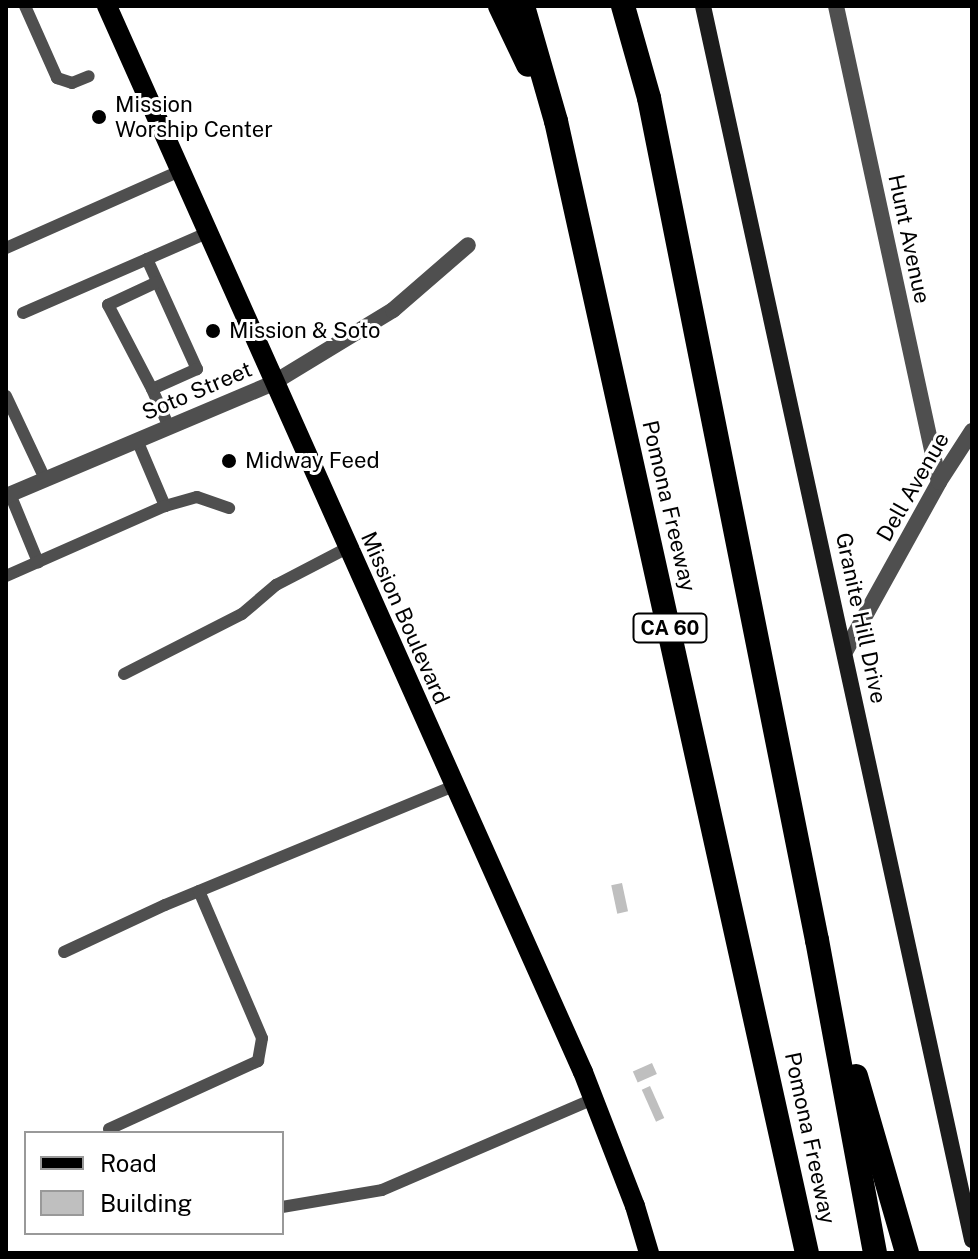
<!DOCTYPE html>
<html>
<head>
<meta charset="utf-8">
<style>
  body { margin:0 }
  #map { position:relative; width:978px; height:1259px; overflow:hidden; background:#fff; font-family:"Public Sans",sans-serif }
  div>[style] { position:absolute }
  .building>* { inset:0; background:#bfbfbf; transform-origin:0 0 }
  .lane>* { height:12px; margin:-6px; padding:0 6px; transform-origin:6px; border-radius:6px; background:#4f4f4f }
  .street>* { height:16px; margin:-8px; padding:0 8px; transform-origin:8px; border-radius:8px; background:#4f4f4f }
  .secondary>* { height:16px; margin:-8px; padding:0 8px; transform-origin:8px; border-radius:8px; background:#1c1c1c }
  .primary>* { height:20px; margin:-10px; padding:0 10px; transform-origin:10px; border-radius:10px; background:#000 }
  .highway>* { height:24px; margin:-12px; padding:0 12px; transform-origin:12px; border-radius:12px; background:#000 }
  .dots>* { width:22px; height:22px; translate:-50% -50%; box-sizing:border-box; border:4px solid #fff; border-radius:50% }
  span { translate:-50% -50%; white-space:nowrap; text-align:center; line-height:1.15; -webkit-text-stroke:6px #fff; paint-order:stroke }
  .shield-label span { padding:2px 6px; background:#fff; border:2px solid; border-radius:6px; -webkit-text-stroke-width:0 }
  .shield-label { font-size:20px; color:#000; font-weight:700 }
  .poi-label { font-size:22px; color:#000 }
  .left { translate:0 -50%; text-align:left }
  .street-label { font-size:22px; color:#000 }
  .frame { position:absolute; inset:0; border:8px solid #000; pointer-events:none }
  .legend { position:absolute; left:24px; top:1131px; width:260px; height:104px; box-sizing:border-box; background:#fff; border:2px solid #999; margin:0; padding:10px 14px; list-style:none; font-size:24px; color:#000 }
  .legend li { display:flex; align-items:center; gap:16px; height:40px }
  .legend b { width:40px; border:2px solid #999 }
</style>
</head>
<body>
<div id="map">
  <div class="building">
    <div style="left:622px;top:883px;width:29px;height:11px;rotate:78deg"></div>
    <div style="left:652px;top:1063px;width:12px;height:21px;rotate:66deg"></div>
    <div style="left:650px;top:1086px;width:35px;height:9px;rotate:66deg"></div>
  </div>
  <div class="lane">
    <div style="left:25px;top:6px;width:79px;rotate:66deg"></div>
    <div style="left:57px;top:78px;width:16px;rotate:18deg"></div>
    <div style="left:72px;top:83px;width:18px;rotate:-22deg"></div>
    <div style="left:6px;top:248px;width:190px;rotate:-23.9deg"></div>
    <div style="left:147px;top:259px;width:121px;rotate:65.6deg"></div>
    <div style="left:197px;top:369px;width:49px;rotate:156deg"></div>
    <div style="left:152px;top:389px;width:42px;rotate:65.9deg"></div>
    <div style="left:23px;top:313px;width:201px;rotate:-23.5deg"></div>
    <div style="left:152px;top:389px;width:95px;rotate:-117.6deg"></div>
    <div style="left:108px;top:305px;width:54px;rotate:-25.1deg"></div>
    <div style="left:6px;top:396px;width:92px;rotate:64.8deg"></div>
    <div style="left:137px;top:440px;width:72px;rotate:67deg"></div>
    <div style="left:165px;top:506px;width:33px;rotate:-16deg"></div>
    <div style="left:197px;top:497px;width:34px;rotate:19deg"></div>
    <div style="left:10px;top:494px;width:74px;rotate:67.6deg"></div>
    <div style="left:6px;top:576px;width:174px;rotate:-23.8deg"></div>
    <div style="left:124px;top:674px;width:132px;rotate:-27deg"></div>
    <div style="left:242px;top:614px;width:45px;rotate:-40.5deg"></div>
    <div style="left:276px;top:585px;width:80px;rotate:-27.5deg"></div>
    <div style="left:64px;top:952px;width:111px;rotate:-25deg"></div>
    <div style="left:165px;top:905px;width:313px;rotate:-22.4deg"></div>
    <div style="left:109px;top:1129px;width:164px;rotate:-24.5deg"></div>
    <div style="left:258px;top:1061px;width:23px;rotate:-80deg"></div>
    <div style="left:262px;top:1038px;width:160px;rotate:-113.2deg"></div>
    <div style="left:282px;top:1207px;width:101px;rotate:-9.6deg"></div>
    <div style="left:382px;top:1190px;width:230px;rotate:-23.3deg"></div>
  </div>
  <div class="street">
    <div style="left:836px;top:6px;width:487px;rotate:77.8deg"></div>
    <div style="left:6px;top:496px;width:290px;rotate:-22.9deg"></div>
    <div style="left:273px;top:383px;width:140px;rotate:-31.3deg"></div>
    <div style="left:393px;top:310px;width:99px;rotate:-40.9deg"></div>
    <div style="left:846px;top:650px;width:192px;rotate:-61deg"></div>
    <div style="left:939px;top:482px;width:61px;rotate:-57.1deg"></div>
  </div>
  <div class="secondary">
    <div style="left:703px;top:6px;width:1263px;rotate:77.7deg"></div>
  </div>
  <div class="primary">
    <div style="left:107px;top:6px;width:1167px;rotate:65.94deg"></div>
    <div style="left:583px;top:1072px;width:144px;rotate:68.8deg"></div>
    <div style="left:635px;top:1206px;width:49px;rotate:73.4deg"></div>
  </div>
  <div class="highway">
    <div style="left:500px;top:6px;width:65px;rotate:64.6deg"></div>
    <div style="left:523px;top:6px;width:120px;rotate:74deg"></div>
    <div style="left:556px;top:121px;width:1159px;rotate:77.5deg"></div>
    <div style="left:623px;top:6px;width:96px;rotate:74.2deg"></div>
    <div style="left:649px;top:98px;width:859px;rotate:78.72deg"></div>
    <div style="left:817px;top:940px;width:318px;rotate:79.5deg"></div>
    <div style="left:856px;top:1076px;width:184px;rotate:73.9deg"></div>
  </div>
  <div class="dots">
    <div style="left:99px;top:117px;background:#000"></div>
    <div style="left:213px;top:331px;background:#000"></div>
    <div style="left:229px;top:461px;background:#000"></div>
  </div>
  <div class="shield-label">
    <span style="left:670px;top:628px">CA 60</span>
  </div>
  <div class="poi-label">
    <span class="left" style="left:115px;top:117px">Mission<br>Worship Center</span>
    <span class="left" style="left:229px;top:331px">Mission &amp; Soto</span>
    <span class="left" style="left:245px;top:461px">Midway Feed</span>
  </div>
  <div class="street-label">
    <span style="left:909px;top:239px;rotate:78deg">Hunt Avenue</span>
    <span style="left:197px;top:391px;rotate:-23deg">Soto Street</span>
    <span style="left:913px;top:487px;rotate:-60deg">Dell Avenue</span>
    <span style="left:669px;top:506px;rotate:77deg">Pomona Freeway</span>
    <span style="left:405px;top:618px;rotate:66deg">Mission Boulevard</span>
    <span style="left:861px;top:618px;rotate:78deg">Granite Hill Drive</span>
    <span style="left:810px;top:1138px;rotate:78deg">Pomona Freeway</span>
  </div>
  <div class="frame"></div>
  <ul class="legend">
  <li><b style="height:10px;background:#000"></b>Road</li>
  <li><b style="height:22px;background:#bfbfbf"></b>Building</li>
  </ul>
</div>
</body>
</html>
